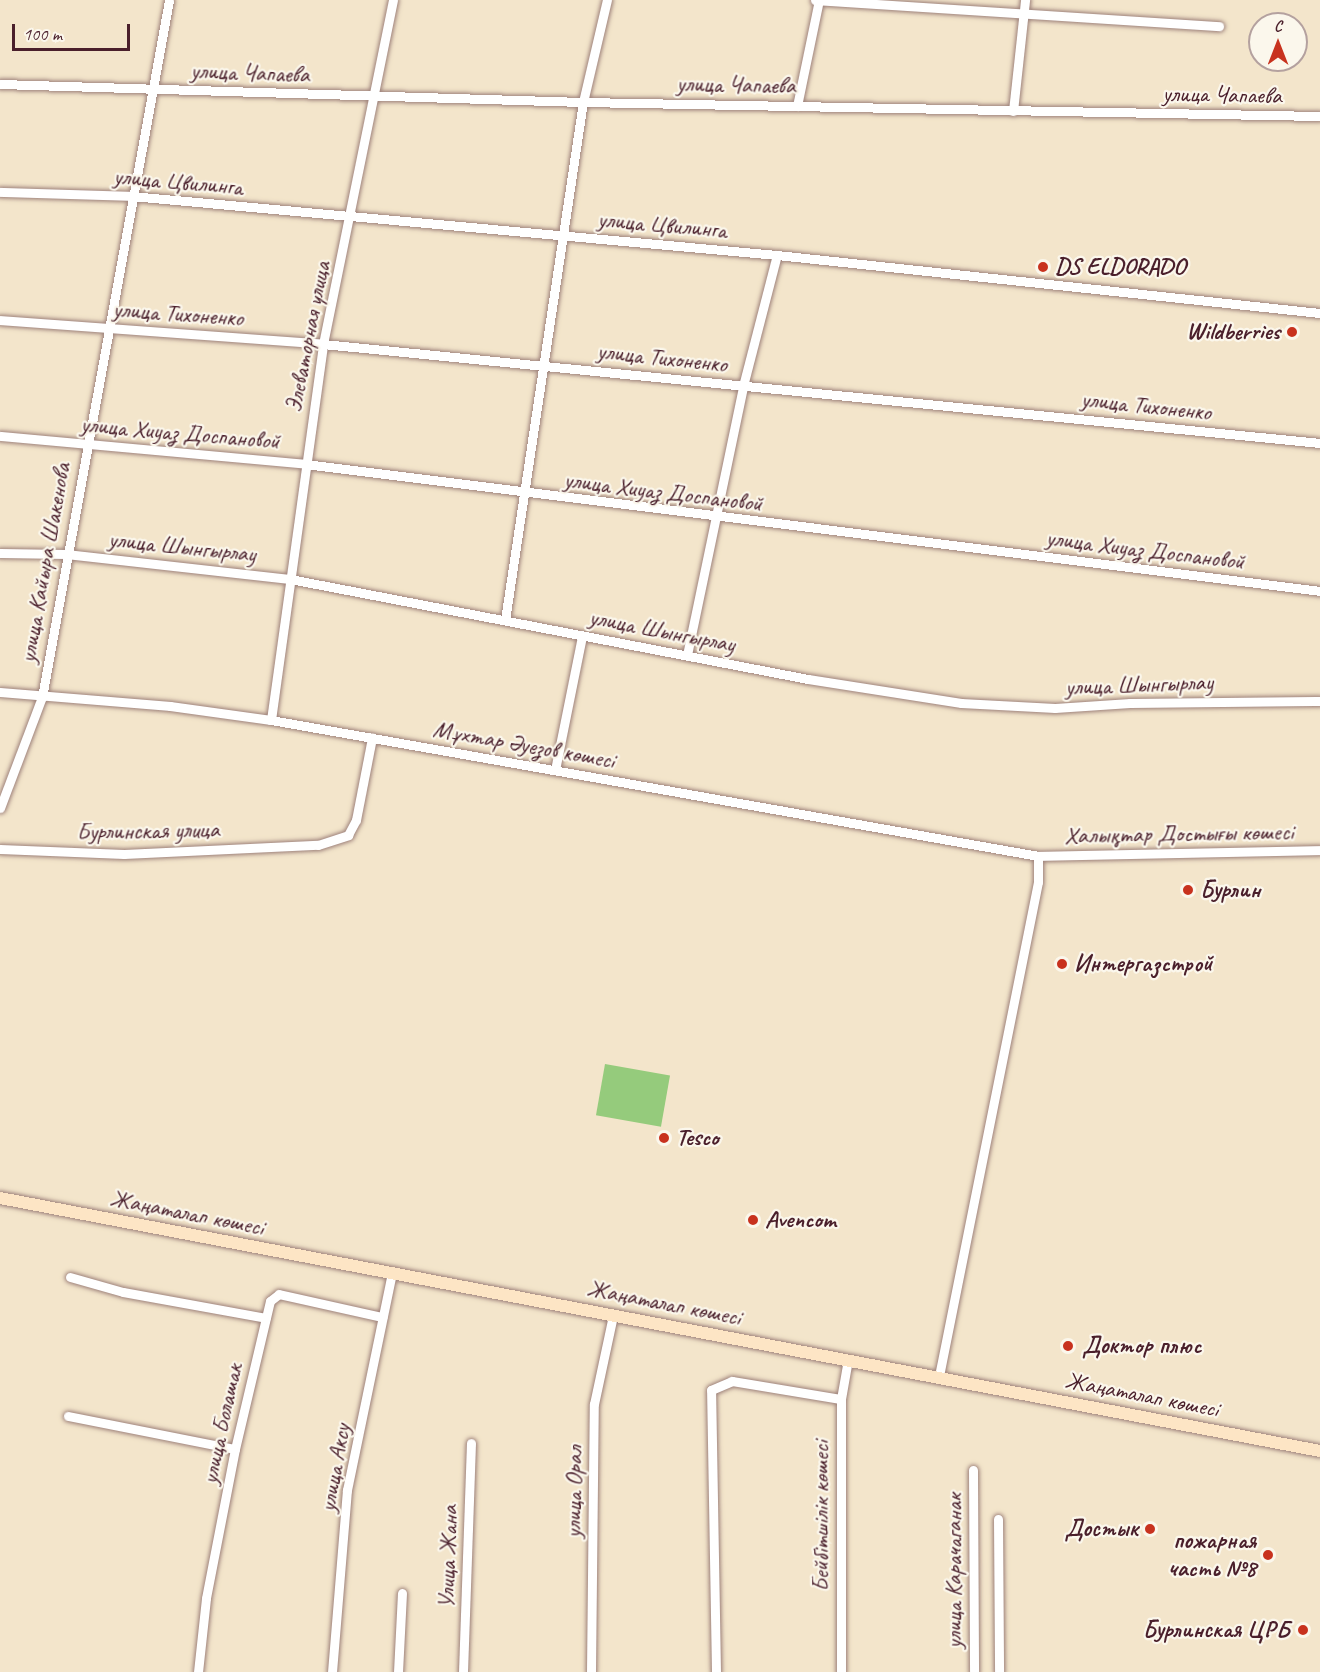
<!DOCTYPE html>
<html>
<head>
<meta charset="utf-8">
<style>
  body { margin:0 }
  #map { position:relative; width:1320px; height:1672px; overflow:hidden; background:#f3e5cb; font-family:Caveat,sans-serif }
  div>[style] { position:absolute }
  .green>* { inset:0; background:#95cb7c; transform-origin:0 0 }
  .roads { filter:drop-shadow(0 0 2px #9e827b) drop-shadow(0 0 2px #9e827b) }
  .minor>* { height:9px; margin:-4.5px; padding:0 4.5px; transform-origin:4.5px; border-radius:4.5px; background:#fff }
  .secondary>* { height:12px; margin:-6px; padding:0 6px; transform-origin:6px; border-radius:6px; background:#fde5c5 }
  .dots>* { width:16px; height:16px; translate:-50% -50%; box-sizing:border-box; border:3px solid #fbf7ec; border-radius:50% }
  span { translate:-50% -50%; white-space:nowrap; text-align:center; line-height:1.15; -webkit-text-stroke:4.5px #fbf7ec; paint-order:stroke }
  .street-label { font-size:24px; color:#4a1f2b }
  .poi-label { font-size:24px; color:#4a1f2b; font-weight:700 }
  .left { translate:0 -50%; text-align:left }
  .right { translate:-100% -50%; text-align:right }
  .north { position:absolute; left:1248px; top:12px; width:60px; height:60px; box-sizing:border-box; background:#fbf7ec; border:2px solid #b4a19f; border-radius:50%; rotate:0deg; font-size:16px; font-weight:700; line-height:24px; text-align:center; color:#4a1f2b }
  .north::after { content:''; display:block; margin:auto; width:21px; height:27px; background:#c8321e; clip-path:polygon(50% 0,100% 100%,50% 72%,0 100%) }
  .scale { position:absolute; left:12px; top:24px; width:118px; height:27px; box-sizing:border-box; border:3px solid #4a1f2b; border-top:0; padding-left:8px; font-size:18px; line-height:21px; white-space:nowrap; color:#4a1f2b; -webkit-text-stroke:4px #fbf7ec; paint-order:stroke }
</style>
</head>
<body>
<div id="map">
  <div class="green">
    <div style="left:605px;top:1064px;width:66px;height:52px;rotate:10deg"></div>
  </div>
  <div class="roads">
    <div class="minor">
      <div style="left:815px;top:0;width:405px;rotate:3.7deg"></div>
      <div style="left:0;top:84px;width:583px;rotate:1.77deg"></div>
      <div style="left:583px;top:102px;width:737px;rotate:1.09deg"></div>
      <div style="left:797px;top:106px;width:108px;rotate:-78.3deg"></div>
      <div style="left:1013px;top:111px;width:112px;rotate:-83.8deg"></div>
      <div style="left:0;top:192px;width:131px;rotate:1.7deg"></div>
      <div style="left:131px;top:196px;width:649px;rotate:5.22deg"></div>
      <div style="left:777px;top:255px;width:546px;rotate:6.1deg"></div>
      <div style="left:0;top:320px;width:324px;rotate:4.2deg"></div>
      <div style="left:323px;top:344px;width:1002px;rotate:5.67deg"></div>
      <div style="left:0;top:436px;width:306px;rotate:5.2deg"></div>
      <div style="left:305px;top:464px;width:1023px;rotate:7.13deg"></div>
      <div style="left:0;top:553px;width:66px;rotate:0.9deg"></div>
      <div style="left:66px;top:554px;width:225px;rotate:6.4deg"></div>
      <div style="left:290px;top:579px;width:528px;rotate:10.93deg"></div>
      <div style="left:808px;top:679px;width:155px;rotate:8.9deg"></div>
      <div style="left:961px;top:703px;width:94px;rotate:3deg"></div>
      <div style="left:1055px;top:708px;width:75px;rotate:-3.8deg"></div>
      <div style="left:1130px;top:703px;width:190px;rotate:-0.6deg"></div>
      <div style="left:505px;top:620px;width:524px;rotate:-81.44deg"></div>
      <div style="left:583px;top:102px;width:105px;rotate:-76.8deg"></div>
      <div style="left:687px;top:655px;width:275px;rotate:-78.2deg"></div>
      <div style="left:743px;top:386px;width:135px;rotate:-75.5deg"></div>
      <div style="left:0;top:692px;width:171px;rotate:4.7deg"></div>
      <div style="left:170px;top:706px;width:102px;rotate:7.9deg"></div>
      <div style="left:271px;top:720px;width:779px;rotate:10.05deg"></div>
      <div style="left:1038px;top:856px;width:282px;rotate:-1.2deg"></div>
      <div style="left:271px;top:720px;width:380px;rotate:-82.1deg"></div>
      <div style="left:323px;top:344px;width:351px;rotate:-78.5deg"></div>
      <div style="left:555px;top:770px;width:137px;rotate:-78.6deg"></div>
      <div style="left:0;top:808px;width:119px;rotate:-69.3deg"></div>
      <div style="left:42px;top:697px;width:708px;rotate:-79.67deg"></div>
      <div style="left:0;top:849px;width:124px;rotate:2.3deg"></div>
      <div style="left:124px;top:854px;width:194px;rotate:-2.7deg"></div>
      <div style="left:318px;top:845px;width:32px;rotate:-18deg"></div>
      <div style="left:348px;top:835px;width:17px;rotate:-62deg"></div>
      <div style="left:356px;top:820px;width:84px;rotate:-79deg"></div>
      <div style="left:70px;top:1277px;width:55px;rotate:15.8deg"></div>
      <div style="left:123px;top:1292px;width:145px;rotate:10.3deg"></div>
      <div style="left:939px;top:1376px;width:504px;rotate:-78.67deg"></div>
      <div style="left:1038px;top:882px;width:26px;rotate:-90deg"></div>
      <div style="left:68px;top:1416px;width:170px;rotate:11.2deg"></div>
      <div style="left:973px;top:1470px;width:202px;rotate:89.7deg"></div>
      <div style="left:998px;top:1519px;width:153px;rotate:89.6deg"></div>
      <div style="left:198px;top:1672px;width:74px;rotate:-83.8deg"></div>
      <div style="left:206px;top:1598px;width:152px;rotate:-79deg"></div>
      <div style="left:235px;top:1449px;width:152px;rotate:-76.7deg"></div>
      <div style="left:270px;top:1301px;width:11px;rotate:-38deg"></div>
      <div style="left:279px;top:1294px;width:106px;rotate:12.6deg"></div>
      <div style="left:332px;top:1672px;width:183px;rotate:-85.3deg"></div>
      <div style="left:347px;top:1490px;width:222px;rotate:-78.3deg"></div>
      <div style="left:398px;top:1672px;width:79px;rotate:-87.1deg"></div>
      <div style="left:463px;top:1672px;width:229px;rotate:-88deg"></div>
      <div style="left:591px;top:1672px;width:268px;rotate:-89.4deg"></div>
      <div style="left:594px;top:1404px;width:91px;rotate:-77.9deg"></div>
      <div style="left:716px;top:1672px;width:282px;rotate:-91deg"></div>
      <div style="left:711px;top:1390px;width:23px;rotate:-23deg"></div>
      <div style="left:732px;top:1381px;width:110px;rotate:9.4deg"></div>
      <div style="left:841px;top:1672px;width:273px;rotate:-90deg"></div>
      <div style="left:841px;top:1399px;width:39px;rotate:-80deg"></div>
    </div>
    <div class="secondary">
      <div style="left:0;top:1198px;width:1344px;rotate:10.85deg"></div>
    </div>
  </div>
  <div class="dots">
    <div style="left:1043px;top:267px;background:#c8321e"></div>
    <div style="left:1292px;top:332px;background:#c8321e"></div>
    <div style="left:1188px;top:890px;background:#c8321e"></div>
    <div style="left:1062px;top:964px;background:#c8321e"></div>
    <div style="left:664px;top:1138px;background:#c8321e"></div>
    <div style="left:753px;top:1220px;background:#c8321e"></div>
    <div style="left:1068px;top:1346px;background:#c8321e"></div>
    <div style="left:1150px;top:1529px;background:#c8321e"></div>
    <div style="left:1268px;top:1555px;background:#c8321e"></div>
    <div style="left:1303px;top:1630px;background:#c8321e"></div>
  </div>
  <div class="street-label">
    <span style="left:250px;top:73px;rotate:2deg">улица Чапаева</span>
    <span style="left:736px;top:85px;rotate:1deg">улица Чапаева</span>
    <span style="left:1222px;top:95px;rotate:1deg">улица Чапаева</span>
    <span style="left:178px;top:182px;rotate:5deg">улица Цвилинга</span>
    <span style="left:662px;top:225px;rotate:5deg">улица Цвилинга</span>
    <span style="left:178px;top:314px;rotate:4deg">улица Тихоненко</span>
    <span style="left:308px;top:337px;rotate:-79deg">Элеваторная улица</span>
    <span style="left:662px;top:358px;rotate:6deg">улица Тихоненко</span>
    <span style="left:1146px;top:406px;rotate:6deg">улица Тихоненко</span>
    <span style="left:180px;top:433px;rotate:5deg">улица Хиуаз Доспановой</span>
    <span style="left:663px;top:492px;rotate:7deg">улица Хиуаз Доспановой</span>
    <span style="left:182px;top:547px;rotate:6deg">улица Шынгырлау</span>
    <span style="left:1145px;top:550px;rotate:7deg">улица Хиуаз Доспановой</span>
    <span style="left:45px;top:563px;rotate:-80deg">улица Кайыра Шакенова</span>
    <span style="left:662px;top:631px;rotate:11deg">улица Шынгырлау</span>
    <span style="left:1139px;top:685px;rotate:-2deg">улица Шынгырлау</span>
    <span style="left:524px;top:745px;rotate:10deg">Мұхтар Әуезов көшесі</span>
    <span style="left:148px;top:831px;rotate:-1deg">Бурлинская улица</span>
    <span style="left:1179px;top:834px;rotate:-1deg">Халықтар Достығы көшесі</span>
    <span style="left:187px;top:1213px;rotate:11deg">Жаңаталап көшесі</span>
    <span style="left:664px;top:1303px;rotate:11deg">Жаңаталап көшесі</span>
    <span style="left:1142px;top:1395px;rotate:11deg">Жаңаталап көшесі</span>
    <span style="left:222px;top:1424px;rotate:-78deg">улица Болашак</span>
    <span style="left:335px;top:1468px;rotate:-80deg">улица Аксу</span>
    <span style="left:574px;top:1492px;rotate:-89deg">улица Орал</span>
    <span style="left:821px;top:1516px;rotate:-90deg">Бейбітшілік көшесі</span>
    <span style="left:448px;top:1557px;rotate:-88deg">Улица Жана</span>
    <span style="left:954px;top:1571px;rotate:-90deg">улица Карачаганак</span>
  </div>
  <div class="poi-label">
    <span class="left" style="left:1055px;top:267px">DS ELDORADO</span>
    <span class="right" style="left:1280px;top:332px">Wildberries</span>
    <span class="left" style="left:1200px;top:890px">Бурлин</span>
    <span class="left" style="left:1074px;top:964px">Интергазстрой</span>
    <span class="left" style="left:676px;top:1138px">Tesco</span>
    <span class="left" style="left:765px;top:1220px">Avencom</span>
    <span class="left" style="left:1082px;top:1346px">Доктор плюс</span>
    <span class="right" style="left:1138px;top:1529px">Достык</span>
    <span class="right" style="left:1256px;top:1555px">пожарная<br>часть №8</span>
    <span class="right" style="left:1290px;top:1630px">Бурлинская ЦРБ</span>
  </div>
  <div class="north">С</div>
  <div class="scale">100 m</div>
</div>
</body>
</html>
